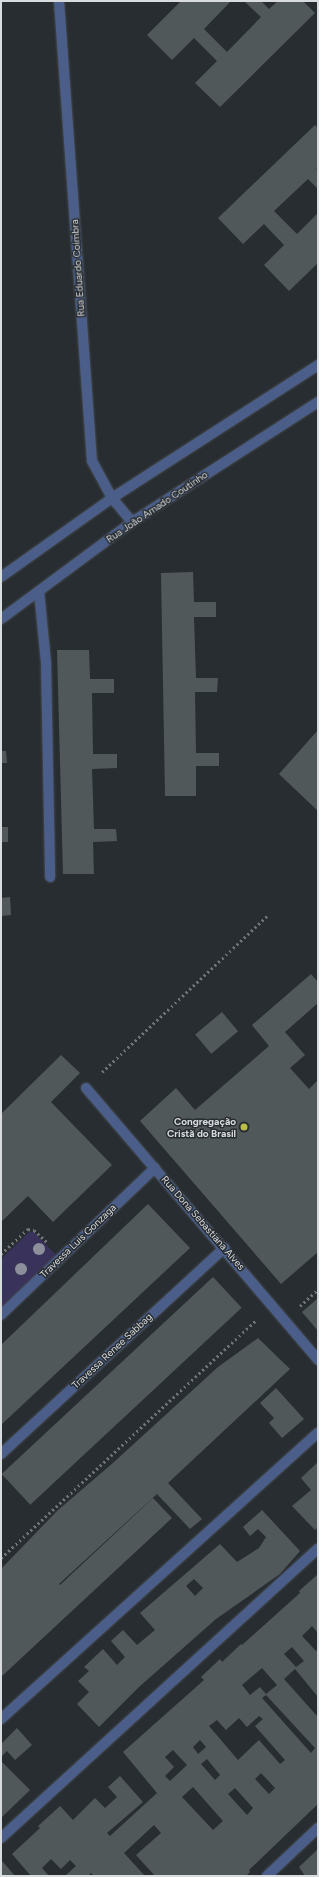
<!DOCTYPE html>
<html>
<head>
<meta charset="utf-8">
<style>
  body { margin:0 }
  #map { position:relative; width:319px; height:1877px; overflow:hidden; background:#282d31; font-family:Figtree,sans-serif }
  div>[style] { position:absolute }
  .green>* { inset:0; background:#39325b }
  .building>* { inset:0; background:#51585a; transform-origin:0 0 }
  .path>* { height:2.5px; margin-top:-1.25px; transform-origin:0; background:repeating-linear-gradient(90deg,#707578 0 2px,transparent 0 5px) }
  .roads { filter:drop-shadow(0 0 1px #44494d) drop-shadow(0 0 1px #44494d) }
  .minor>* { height:10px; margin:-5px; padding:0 5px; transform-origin:5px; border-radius:5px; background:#4a5e89 }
  .trees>* { width:12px; height:12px; margin:-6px; border-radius:50%; background:#8e8f9c }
  .dots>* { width:11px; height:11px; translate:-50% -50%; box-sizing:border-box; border:2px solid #282d31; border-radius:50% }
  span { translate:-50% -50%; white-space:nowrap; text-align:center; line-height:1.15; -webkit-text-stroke:3px #282d31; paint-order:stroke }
  .street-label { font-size:10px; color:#d9dcdf }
  .poi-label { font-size:10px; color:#d9dcdf; font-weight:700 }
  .right { translate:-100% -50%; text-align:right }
  .frame { position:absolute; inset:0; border:2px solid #d9dcdf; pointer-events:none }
</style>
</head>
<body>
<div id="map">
  <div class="green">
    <div style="clip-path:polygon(33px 1231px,58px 1257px,1px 1311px,1px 1259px,28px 1233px)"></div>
  </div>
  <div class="building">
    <div style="clip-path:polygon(181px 1px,231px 1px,204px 29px,227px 52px,261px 17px,244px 1px,261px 1px,269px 9px,278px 1px,303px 1px,315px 13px,220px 107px,195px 83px,217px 61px,194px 38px,172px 60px,147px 35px)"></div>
    <div style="clip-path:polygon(315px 125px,318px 128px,318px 168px,316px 169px,318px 171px,318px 189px,308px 179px,274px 211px,297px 234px,318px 213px,318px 263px,289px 291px,264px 265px,284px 245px,264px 224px,243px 244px,218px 218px)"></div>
    <div style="clip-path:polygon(193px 572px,194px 602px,216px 602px,216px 617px,194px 617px,196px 678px,218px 678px,217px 692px,195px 692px,196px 753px,219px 753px,219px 766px,196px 766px,196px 796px,165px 796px,161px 573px)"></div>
    <div style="clip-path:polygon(57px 650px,89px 650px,90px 679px,114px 679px,114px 693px,92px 693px,93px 754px,117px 754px,117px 768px,92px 769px,94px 829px,116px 829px,117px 841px,93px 842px,94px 874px,63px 874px)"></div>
    <div style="clip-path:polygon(318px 730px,318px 811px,279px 774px)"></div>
    <div style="clip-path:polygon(1px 751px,6px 751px,7px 763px,1px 763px)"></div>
    <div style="left:1px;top:827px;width:7px;height:15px"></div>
    <div style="clip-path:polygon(10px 897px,11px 915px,1px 916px,1px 898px)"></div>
    <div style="clip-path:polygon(311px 974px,318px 982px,318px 1003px,285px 1032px,305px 1055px,290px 1068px,309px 1089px,318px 1080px,318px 1252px,281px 1284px,140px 1121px,176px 1088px,195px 1110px,269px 1046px,252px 1025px)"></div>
    <div style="left:222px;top:1012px;width:25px;height:35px;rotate:50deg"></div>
    <div style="clip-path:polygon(61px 1055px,80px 1073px,51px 1102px,112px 1165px,53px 1222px,28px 1196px,1px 1222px,1px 1114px)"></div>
    <div style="clip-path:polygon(148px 1204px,190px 1248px,1px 1425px,1px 1345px)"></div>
    <div style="left:213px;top:1277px;width:42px;height:289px;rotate:47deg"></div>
    <div style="clip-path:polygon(318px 1298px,318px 1331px,302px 1312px)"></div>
    <div style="clip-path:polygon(258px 1338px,290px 1369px,168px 1483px,202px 1519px,190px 1529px,157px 1494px,59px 1584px,60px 1585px,153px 1498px,172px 1518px,1px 1677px,1px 1569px,57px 1511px,114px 1462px,218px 1367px)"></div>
    <div style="clip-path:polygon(276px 1388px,304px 1419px,282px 1438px,269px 1423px,274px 1418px,260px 1403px)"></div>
    <div style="clip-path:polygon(318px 1462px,318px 1527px,315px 1530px,292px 1506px,311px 1490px,301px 1478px)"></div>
    <div style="clip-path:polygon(evenodd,262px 1510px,300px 1551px,280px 1574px,216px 1619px,139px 1687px,99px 1727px,77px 1704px,89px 1692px,78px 1681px,89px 1671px,84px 1667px,103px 1649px,117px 1665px,125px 1657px,111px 1641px,123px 1630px,137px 1645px,155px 1630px,140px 1613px,220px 1544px,237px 1562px,259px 1548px,266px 1537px,258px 1529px,250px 1536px,243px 1527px,262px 1510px,194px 1579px,203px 1588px,195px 1596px,186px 1586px,194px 1579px)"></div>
    <div style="clip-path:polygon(evenodd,318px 1574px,318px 1633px,312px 1626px,302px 1636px,316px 1651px,318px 1649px,318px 1697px,295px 1669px,284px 1679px,318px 1717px,318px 1804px,249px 1870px,250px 1872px,246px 1876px,155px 1876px,136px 1855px,161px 1833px,154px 1825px,124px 1853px,145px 1876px,94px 1876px,91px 1873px,88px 1876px,65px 1876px,76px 1866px,70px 1860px,61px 1869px,51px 1859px,42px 1868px,49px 1876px,31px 1876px,12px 1854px,40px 1828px,38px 1826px,60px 1806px,73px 1820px,95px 1798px,105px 1808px,117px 1797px,108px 1787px,120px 1776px,143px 1802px,107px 1833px,110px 1836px,157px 1793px,123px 1752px,204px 1680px,201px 1677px,220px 1659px,222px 1662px,241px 1644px,242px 1645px,300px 1593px,299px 1591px,318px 1574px,292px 1647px,304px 1661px,296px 1667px,284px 1654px,292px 1647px,318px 1574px,262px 1668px,277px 1685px,266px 1694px,260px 1687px,250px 1695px,242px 1685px,262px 1668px,318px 1574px,266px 1695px,315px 1748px,311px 1753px,262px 1698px,266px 1695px,318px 1574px,259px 1716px,263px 1719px,255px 1726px,285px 1760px,280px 1764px,259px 1740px,238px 1760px,209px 1726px,217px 1720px,226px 1730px,239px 1718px,247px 1727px,259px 1716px,318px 1574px,200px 1740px,206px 1747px,198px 1754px,193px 1747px,200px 1740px,318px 1574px,173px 1750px,187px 1765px,170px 1781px,165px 1776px,174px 1767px,165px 1757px,173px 1750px,318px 1574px,207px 1759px,220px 1775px,215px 1780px,201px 1764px,207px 1759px,318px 1574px,261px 1773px,275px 1788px,269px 1794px,255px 1779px,261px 1773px,318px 1574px,193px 1787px,223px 1821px,213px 1830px,182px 1797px,193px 1787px,318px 1574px,235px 1788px,253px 1808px,247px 1815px,228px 1794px,235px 1788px)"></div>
    <div style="clip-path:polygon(17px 1728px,32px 1745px,15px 1760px,7px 1751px,1px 1757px,1px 1744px)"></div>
    <div style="clip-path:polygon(1px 1761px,30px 1790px,1px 1818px)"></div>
    <div style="clip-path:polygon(318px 1849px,318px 1876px,305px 1876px,299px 1867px)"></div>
    <div style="clip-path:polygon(1px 1861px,3px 1862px,15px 1876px,1px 1876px)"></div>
  </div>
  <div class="path">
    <div style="left:102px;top:1072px;width:228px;rotate:-43.4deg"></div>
    <div style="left:1px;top:1254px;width:37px;rotate:-43deg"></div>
    <div style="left:28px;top:1229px;width:6px;rotate:9deg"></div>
    <div style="left:34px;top:1230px;width:18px;rotate:43deg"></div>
    <div style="left:300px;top:1306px;width:25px;rotate:-43deg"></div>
    <div style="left:1px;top:1558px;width:349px;rotate:-43deg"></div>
  </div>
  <div class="roads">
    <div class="minor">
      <div style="left:59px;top:1px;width:461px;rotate:85.9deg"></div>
      <div style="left:92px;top:461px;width:42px;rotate:61.6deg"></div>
      <div style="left:112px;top:498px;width:31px;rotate:50deg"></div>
      <div style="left:1px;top:577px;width:136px;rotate:-35.4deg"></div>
      <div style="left:112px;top:498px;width:245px;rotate:-32.8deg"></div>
      <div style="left:39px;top:591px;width:71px;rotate:84.4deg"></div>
      <div style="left:46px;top:662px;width:215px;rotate:88.9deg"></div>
      <div style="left:1px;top:619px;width:163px;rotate:-36.5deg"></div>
      <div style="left:132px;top:522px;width:221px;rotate:-32.8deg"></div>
      <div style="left:86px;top:1088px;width:358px;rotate:49.5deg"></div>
      <div style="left:1px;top:1315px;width:213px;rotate:-43.7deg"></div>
      <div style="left:1px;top:1454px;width:304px;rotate:-42.7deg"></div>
      <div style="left:1px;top:1719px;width:427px;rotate:-42.1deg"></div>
      <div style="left:1px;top:1838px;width:429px;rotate:-42.4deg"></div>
      <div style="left:267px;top:1876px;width:70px;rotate:-43.3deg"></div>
    </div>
  </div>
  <div class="trees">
    <div style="left:39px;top:1249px"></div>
    <div style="left:21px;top:1269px"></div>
  </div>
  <div class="dots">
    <div style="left:244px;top:1127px;background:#bac045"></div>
  </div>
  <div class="street-label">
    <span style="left:78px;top:268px;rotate:-94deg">Rua Eduardo Coimbra</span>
    <span style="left:157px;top:507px;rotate:-34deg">Rua João Amado Coutinho</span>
    <span style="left:203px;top:1223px;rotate:49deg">Rua Dona Sebastiana Alves</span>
    <span style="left:78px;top:1241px;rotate:-44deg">Travessa Luis Gonzaga</span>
    <span style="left:112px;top:1351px;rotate:-43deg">Travessa Renee Sabbag</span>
  </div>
  <div class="poi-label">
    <span class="right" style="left:236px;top:1127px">Congregação<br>Cristã do Brasil</span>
  </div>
  <div class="frame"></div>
</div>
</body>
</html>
